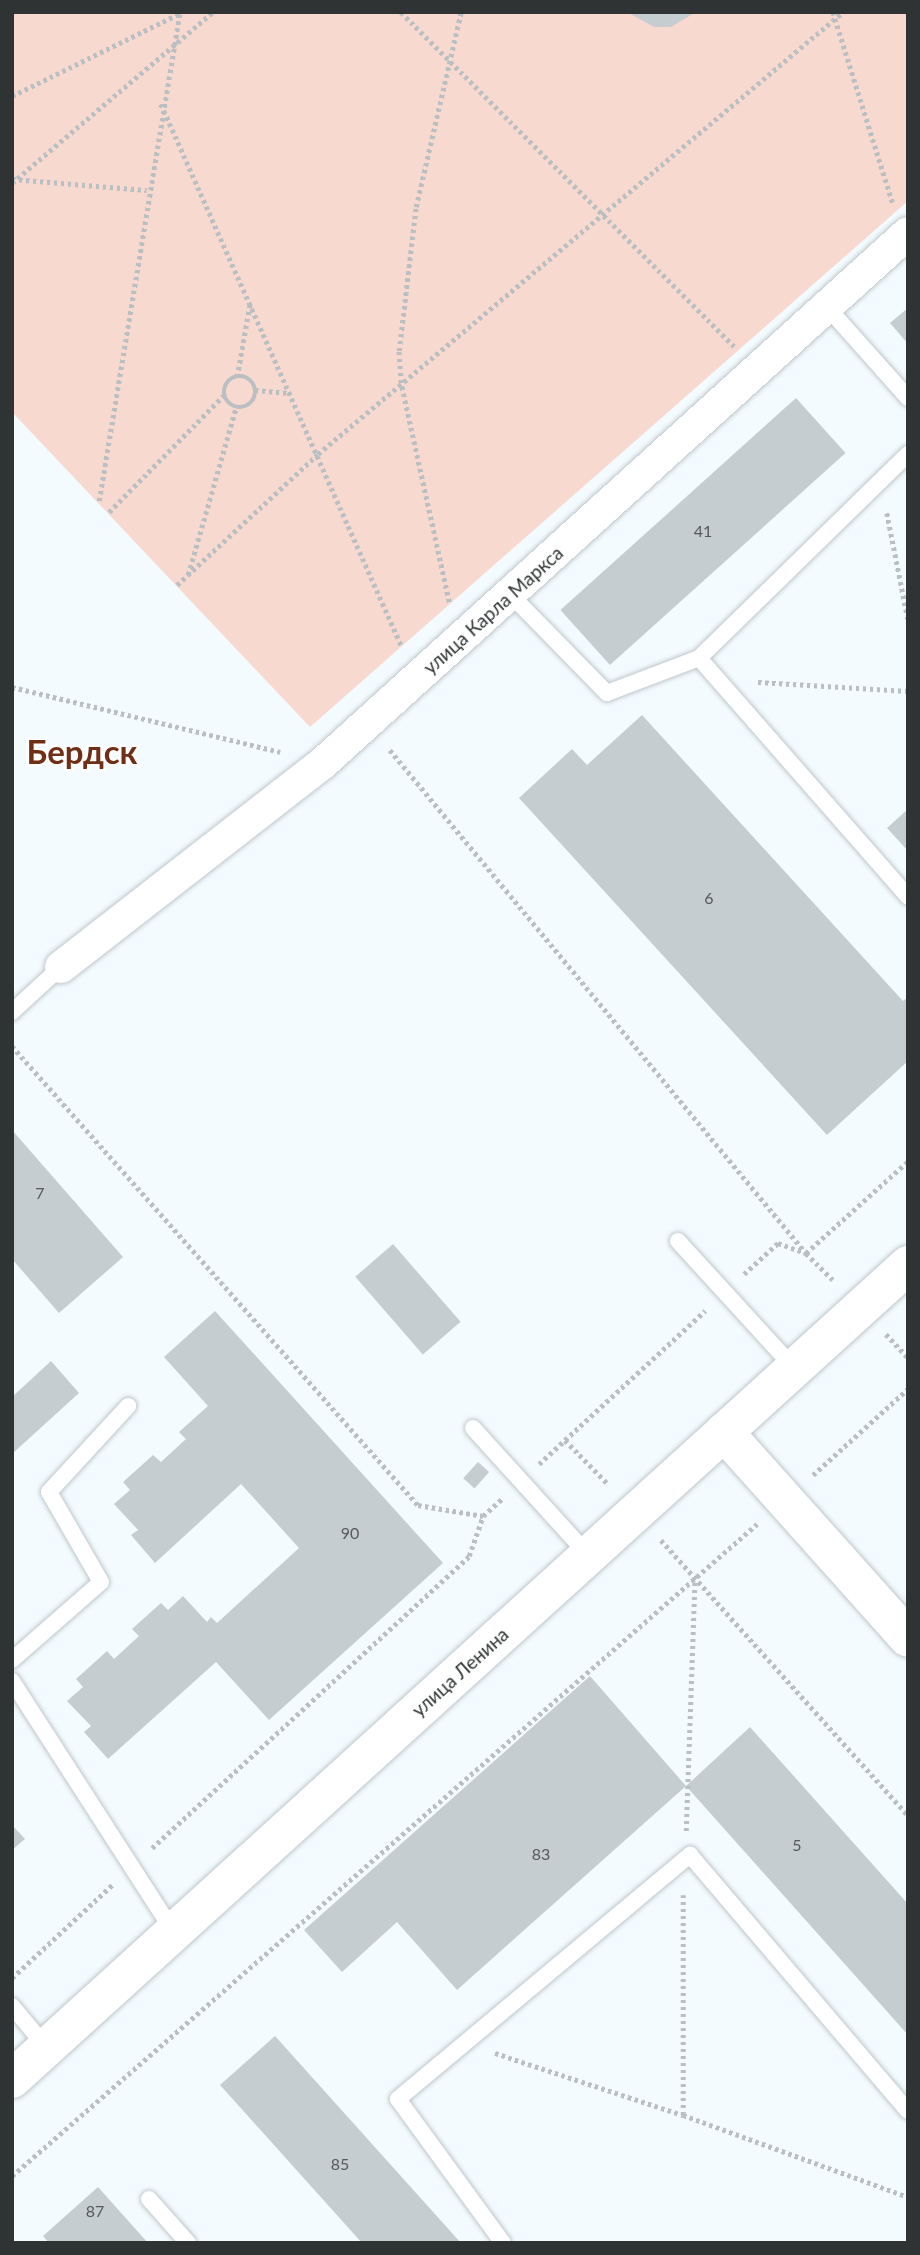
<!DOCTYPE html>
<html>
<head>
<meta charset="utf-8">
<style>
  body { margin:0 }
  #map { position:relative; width:920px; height:2255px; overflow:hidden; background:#f4fbff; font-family:Lato,sans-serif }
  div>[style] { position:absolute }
  .green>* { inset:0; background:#f8d9cf }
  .building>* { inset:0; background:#c5cdd1; transform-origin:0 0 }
  .path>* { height:4.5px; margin-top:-2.25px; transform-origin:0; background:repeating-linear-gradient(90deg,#b9bfc2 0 3.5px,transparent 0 7px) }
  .path>.ring { margin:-2.25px; padding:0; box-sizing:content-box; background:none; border:4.5px solid #b9bfc2; border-radius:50% }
  .roads { filter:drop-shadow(0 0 2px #bfc7cb) drop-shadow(0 0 2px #bfc7cb) }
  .lane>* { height:16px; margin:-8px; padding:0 8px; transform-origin:8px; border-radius:8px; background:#fff }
  .street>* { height:32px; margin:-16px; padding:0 16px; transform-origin:16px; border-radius:16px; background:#fff }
  .secondary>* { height:38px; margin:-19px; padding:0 19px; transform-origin:19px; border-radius:19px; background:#fff }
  span { translate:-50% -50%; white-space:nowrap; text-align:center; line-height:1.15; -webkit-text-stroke:5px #fff; paint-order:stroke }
  .number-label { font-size:16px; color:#545a5b }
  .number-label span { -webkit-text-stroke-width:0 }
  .street-label { font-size:19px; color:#2f3334 }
  .town-label { font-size:33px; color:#702e17; font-weight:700 }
  .frame { position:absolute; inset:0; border:14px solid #2f3334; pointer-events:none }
</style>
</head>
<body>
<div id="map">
  <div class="green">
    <div style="clip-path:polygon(12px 12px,908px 12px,908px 201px,310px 727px,12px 412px)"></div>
  </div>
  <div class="building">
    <div style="clip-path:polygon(627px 12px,696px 12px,671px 27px,654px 27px)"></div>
    <div style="clip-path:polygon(908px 308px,908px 344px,890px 323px)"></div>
    <div style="left:796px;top:398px;width:74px;height:317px;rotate:48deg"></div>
    <div style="clip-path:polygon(642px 715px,903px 1001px,908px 997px,908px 1061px,827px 1135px,519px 798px,572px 749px,587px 765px)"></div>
    <div style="clip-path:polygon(908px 809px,908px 851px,887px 828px)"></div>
    <div style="clip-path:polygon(12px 1130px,123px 1257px,59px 1313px,12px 1259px)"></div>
    <div style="left:393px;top:1244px;width:103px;height:50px;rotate:49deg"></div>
    <div style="clip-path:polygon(215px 1311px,443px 1563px,269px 1720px,216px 1662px,108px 1759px,84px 1732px,91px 1726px,67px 1701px,83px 1687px,76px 1679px,107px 1651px,114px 1659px,139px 1636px,132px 1629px,161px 1603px,168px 1610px,183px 1596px,207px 1622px,211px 1617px,217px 1623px,299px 1548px,241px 1484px,155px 1563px,131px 1535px,138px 1530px,114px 1504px,130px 1490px,123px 1482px,153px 1455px,161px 1462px,186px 1439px,179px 1432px,208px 1406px,164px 1357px)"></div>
    <div style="clip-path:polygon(51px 1361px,79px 1393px,12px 1454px,12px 1397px)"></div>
    <div style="left:478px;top:1462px;width:15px;height:22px;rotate:42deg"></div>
    <div style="clip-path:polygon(590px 1676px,686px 1786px,750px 1727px,908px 1904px,908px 2035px,686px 1786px,457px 1990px,397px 1922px,342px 1972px,304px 1930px)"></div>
    <div style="clip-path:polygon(12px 1825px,25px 1839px,12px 1850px)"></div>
    <div style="clip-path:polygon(275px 2036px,461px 2243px,362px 2243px,220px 2085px)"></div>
    <div style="clip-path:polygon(98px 2187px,148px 2243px,49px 2243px,43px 2236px)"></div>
  </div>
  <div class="path">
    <div style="left:401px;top:12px;width:472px;rotate:45.1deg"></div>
    <div style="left:833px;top:12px;width:200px;rotate:72.6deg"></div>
    <div style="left:12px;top:96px;width:186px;rotate:-26.2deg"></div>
    <div style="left:161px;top:104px;width:594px;rotate:66.07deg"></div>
    <div style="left:12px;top:179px;width:135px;rotate:4.7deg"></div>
    <div style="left:12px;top:183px;width:264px;rotate:-40.4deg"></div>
    <div class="ring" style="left:224px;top:376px;width:27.5px;height:27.5px"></div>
    <div style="left:237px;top:377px;width:75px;rotate:-80deg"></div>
    <div style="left:255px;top:390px;width:36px;rotate:5deg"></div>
    <div style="left:99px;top:501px;width:496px;rotate:-80.6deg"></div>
    <div style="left:109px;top:512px;width:164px;rotate:-45.5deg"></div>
    <div style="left:887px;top:513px;width:108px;rotate:78.8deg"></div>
    <div style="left:188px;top:575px;width:174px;rotate:-74deg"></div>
    <div style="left:177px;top:585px;width:192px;rotate:-42.9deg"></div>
    <div style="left:318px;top:454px;width:686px;rotate:-40.09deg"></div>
    <div style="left:449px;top:602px;width:224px;rotate:-102.4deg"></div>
    <div style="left:401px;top:383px;width:32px;rotate:-94deg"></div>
    <div style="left:399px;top:351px;width:145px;rotate:-83.3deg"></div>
    <div style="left:416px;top:207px;width:200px;rotate:-77deg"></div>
    <div style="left:758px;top:682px;width:150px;rotate:3.4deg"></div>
    <div style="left:12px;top:687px;width:276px;rotate:13.6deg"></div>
    <div style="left:390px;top:750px;width:653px;rotate:50.41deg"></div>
    <div style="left:806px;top:1253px;width:38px;rotate:45deg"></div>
    <div style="left:12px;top:1046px;width:613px;rotate:48.51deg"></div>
    <div style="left:418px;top:1505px;width:66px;rotate:9.6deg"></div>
    <div style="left:744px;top:1274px;width:46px;rotate:-42.4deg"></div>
    <div style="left:778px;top:1243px;width:30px;rotate:20deg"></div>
    <div style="left:806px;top:1253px;width:137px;rotate:-42deg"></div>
    <div style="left:886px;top:1334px;width:33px;rotate:47deg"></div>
    <div style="left:565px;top:1440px;width:63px;rotate:45.6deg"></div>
    <div style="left:539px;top:1464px;width:226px;rotate:-42.7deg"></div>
    <div style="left:813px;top:1475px;width:128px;rotate:-42.2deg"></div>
    <div style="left:661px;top:1540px;width:370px;rotate:48.1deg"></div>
    <div style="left:686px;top:1831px;width:254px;rotate:-88deg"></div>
    <div style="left:152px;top:1848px;width:431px;rotate:-42.6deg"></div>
    <div style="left:469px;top:1556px;width:42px;rotate:-70.7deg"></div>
    <div style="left:483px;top:1516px;width:25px;rotate:-42deg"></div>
    <div style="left:12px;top:1978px;width:137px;rotate:-42.9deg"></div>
    <div style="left:495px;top:2053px;width:198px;rotate:18.3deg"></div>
    <div style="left:683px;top:2115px;width:220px;rotate:-90deg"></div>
    <div style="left:683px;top:2115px;width:239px;rotate:20deg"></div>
    <div style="left:12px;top:2176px;width:990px;rotate:-41.19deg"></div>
  </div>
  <div class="roads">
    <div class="lane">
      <div style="left:827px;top:307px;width:122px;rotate:48.3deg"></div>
      <div style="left:908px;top:454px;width:292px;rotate:135.7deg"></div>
      <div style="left:699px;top:658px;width:317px;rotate:48.8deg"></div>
      <div style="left:510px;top:594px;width:139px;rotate:45.6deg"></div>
      <div style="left:607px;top:693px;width:98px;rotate:-20.8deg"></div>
      <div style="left:12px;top:1012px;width:67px;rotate:-42.6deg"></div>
      <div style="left:678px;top:1241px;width:172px;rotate:47.6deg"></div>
      <div style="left:473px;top:1428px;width:171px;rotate:47.8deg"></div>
      <div style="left:12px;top:1660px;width:118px;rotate:-41.2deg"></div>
      <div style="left:101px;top:1582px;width:104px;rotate:-120deg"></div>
      <div style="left:49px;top:1492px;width:117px;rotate:-47.4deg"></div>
      <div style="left:12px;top:1681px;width:299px;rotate:57.2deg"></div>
      <div style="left:12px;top:2006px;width:55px;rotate:50.2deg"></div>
      <div style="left:149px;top:2199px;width:59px;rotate:48.4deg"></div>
      <div style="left:503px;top:2243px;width:178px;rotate:-126.1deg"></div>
      <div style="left:398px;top:2099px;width:381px;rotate:-39.9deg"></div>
      <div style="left:690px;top:1855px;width:336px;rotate:49.6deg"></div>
    </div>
    <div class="street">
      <div style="left:61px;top:967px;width:332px;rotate:-37.9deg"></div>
      <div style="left:323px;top:763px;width:789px;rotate:-42.18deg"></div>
    </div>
    <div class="secondary">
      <div style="left:724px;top:1432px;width:276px;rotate:48.2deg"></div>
      <div style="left:12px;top:2079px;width:1211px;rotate:-42.25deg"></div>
    </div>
  </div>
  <div class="number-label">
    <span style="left:703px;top:531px">41</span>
    <span style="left:709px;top:898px">6</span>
    <span style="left:40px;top:1193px">7</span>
    <span style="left:350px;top:1533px">90</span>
    <span style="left:797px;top:1845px">5</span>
    <span style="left:541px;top:1854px">83</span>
    <span style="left:340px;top:2164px">85</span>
    <span style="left:95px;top:2211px">87</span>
  </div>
  <div class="street-label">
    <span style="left:493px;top:610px;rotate:-42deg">улица Карла Маркса</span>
    <span style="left:460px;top:1672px;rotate:-42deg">улица Ленина</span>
  </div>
  <div class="town-label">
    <span style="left:82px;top:752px">Бердск</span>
  </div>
  <div class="frame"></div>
</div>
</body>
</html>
